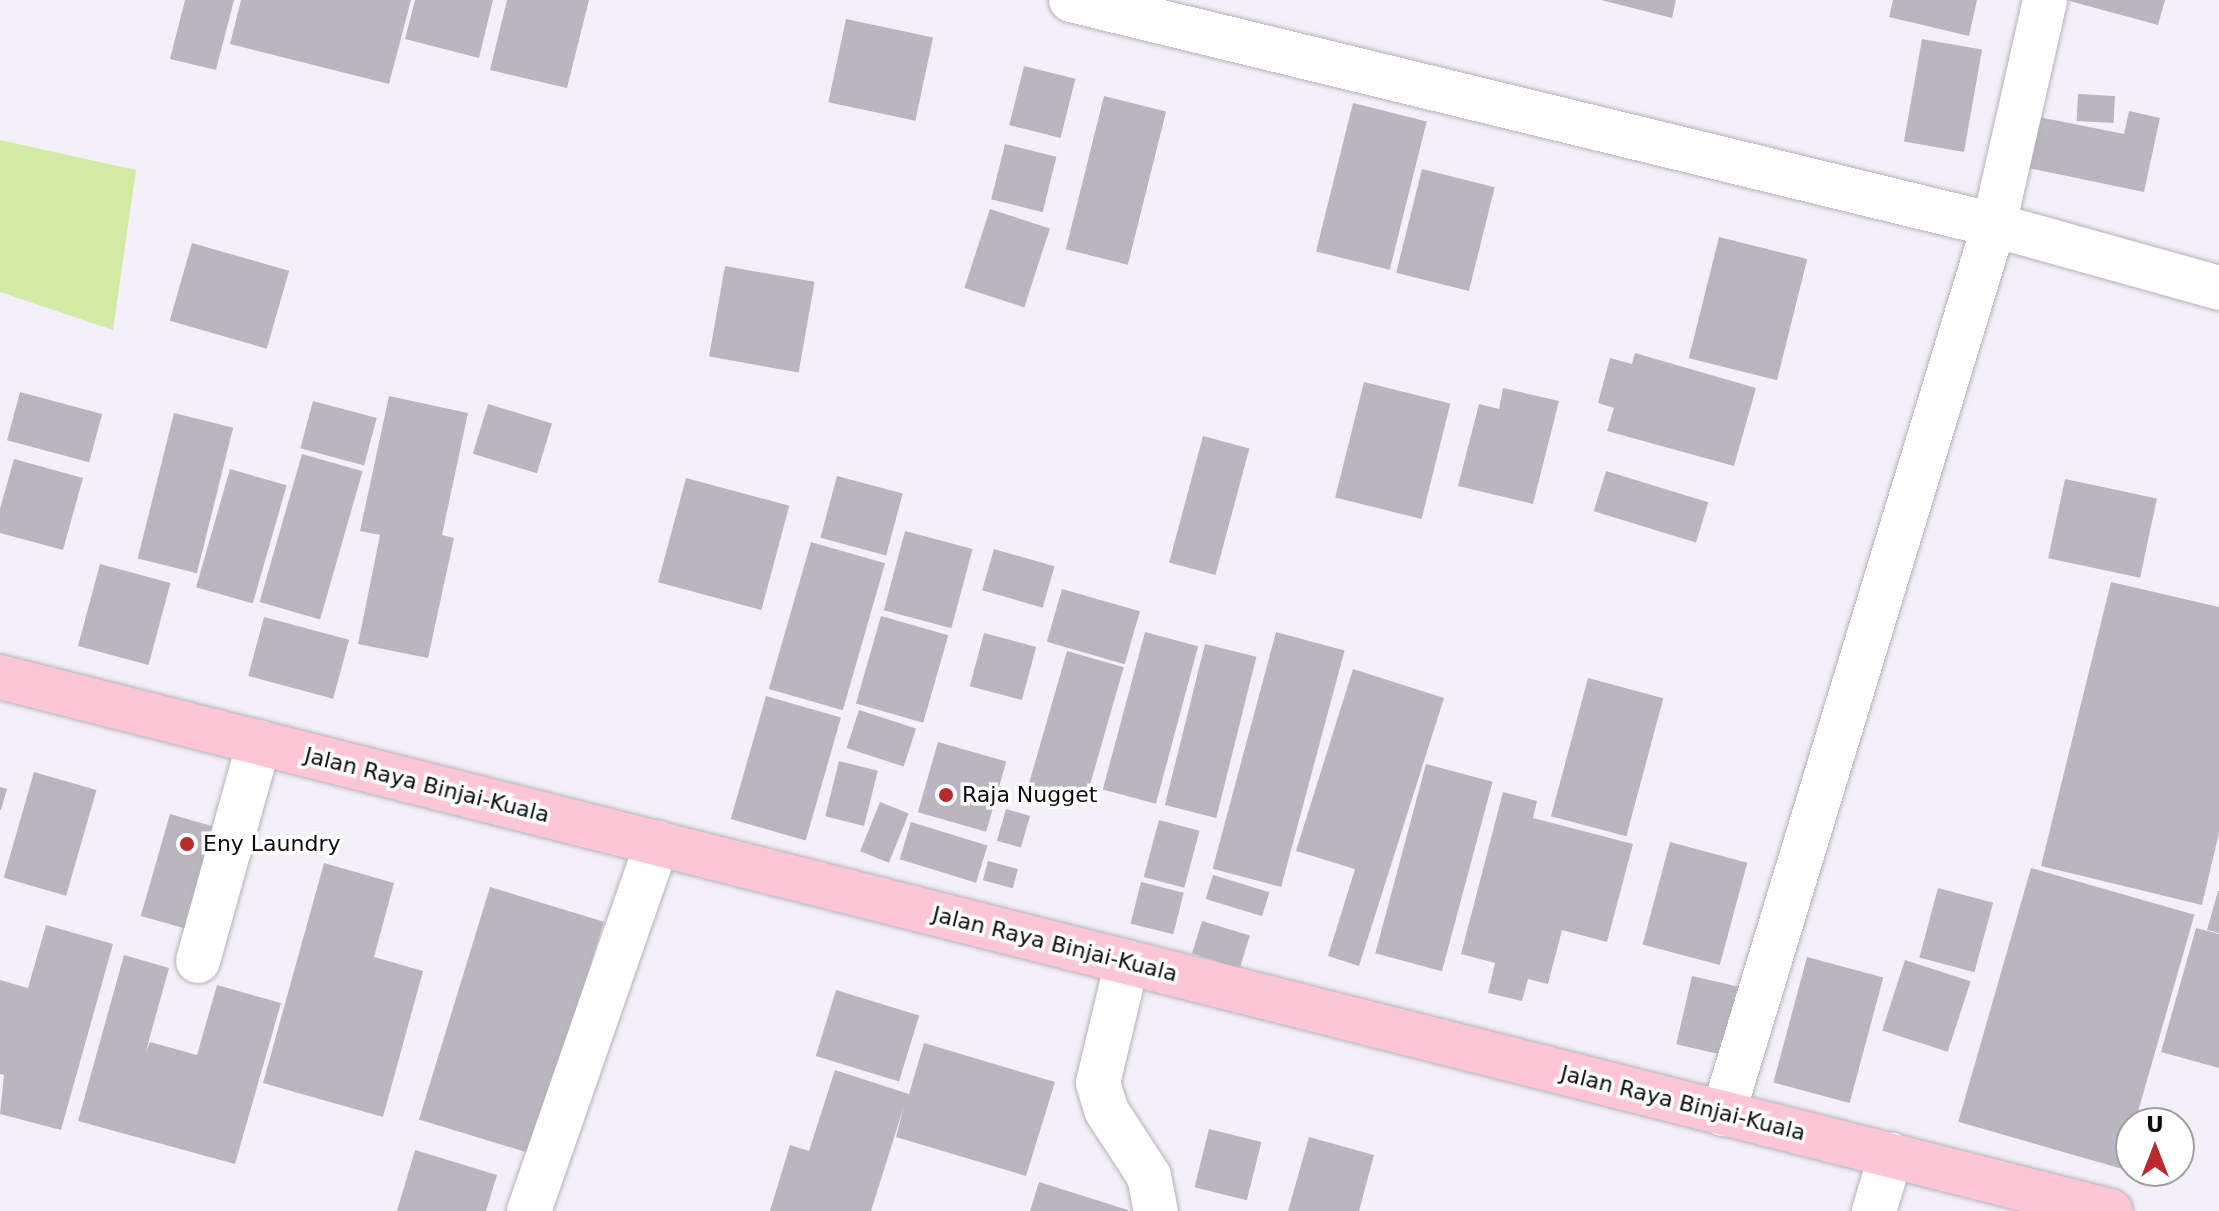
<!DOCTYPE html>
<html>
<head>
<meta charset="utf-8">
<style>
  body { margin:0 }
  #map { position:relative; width:2219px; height:1211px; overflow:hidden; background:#f4f0fb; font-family:"DejaVu Sans",sans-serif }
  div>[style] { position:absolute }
  .green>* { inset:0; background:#d3eaa4 }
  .building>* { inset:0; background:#bab6c1; transform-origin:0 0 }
  .roads { filter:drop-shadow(0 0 2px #b4b1bb) drop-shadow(0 0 2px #b4b1bb) }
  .minor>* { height:44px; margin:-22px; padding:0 22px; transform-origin:22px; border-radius:22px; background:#fff }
  .major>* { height:44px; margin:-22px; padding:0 22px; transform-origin:22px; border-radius:22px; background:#fcc6d7 }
  .dots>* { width:22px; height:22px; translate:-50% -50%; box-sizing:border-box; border:4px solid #fff; border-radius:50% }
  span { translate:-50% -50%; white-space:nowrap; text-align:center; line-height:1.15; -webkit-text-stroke:7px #fff; paint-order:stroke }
  .street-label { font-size:22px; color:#0d0c10 }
  .poi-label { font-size:22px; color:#0d0c10 }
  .left { translate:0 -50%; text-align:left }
  .north { position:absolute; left:2115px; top:1107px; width:80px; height:80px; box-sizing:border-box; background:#fff; border:2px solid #9e9e9f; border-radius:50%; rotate:0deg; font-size:22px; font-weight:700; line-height:32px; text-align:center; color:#0d0c10 }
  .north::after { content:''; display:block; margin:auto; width:28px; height:36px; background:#ba2a2d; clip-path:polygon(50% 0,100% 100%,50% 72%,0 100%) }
</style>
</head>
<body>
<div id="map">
  <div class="green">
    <div style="clip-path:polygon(0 140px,136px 170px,113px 330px,0 292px)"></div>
  </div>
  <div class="building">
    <div style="clip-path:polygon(185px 0,234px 0,216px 70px,170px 59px)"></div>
    <div style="clip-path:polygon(241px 0,411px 0,389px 84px,230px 44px)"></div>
    <div style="clip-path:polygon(415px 0,493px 0,479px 58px,405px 39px)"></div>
    <div style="clip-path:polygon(507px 0,589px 0,567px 88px,490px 70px)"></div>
    <div style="clip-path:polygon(1601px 0,1676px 0,1672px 18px)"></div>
    <div style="clip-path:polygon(1893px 0,1977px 0,1969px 36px,1889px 17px)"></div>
    <div style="clip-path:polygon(2066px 0,2165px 0,2158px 25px)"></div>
    <div style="left:846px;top:19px;width:89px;height:85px;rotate:12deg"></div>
    <div style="left:1922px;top:39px;width:61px;height:104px;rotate:10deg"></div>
    <div style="left:1024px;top:66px;width:53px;height:61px;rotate:14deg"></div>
    <div style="left:2078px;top:94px;width:37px;height:27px;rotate:3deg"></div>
    <div style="left:1104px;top:96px;width:64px;height:158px;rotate:14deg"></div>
    <div style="left:1353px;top:103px;width:76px;height:153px;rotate:14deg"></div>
    <div style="clip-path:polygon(2129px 111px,2160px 118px,2144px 192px,2023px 167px,2034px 116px,2124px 134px)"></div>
    <div style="left:1005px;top:144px;width:53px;height:57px;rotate:14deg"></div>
    <div style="left:1422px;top:169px;width:75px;height:107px;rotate:14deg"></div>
    <div style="left:990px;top:209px;width:63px;height:83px;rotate:18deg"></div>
    <div style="left:1719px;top:237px;width:91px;height:125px;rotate:14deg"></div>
    <div style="left:192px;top:243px;width:101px;height:81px;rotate:16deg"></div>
    <div style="left:725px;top:266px;width:91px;height:92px;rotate:10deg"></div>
    <div style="clip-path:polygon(1635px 353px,1756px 388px,1734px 466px,1607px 431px,1614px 408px,1598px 403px,1610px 358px,1632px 364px)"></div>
    <div style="left:1364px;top:382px;width:89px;height:119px;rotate:14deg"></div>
    <div style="clip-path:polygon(1503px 388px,1559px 401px,1533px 504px,1458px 486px,1479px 404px,1499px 409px)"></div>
    <div style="left:20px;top:392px;width:85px;height:50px;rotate:15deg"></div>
    <div style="clip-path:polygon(389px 396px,468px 413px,442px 535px,454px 538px,428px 658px,358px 644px,380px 535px,360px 531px)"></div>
    <div style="left:313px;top:401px;width:66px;height:49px;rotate:15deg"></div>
    <div style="left:488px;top:404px;width:67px;height:52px;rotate:17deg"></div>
    <div style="left:174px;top:413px;width:61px;height:150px;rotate:14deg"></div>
    <div style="left:1203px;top:436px;width:48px;height:131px;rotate:15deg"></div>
    <div style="left:302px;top:454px;width:63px;height:154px;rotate:16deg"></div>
    <div style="clip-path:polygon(14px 459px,83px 478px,63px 550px,0 533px,0 509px)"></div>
    <div style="left:230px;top:469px;width:59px;height:123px;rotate:16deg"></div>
    <div style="left:1606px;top:471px;width:107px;height:42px;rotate:17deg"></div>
    <div style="left:837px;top:476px;width:68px;height:64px;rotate:15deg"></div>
    <div style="left:686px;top:478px;width:107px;height:108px;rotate:15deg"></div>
    <div style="left:2065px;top:479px;width:94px;height:81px;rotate:12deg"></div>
    <div style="left:905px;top:531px;width:70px;height:82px;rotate:15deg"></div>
    <div style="left:811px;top:542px;width:77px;height:153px;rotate:16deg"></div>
    <div style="left:994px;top:549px;width:63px;height:43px;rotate:16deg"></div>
    <div style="left:100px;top:564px;width:73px;height:85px;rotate:15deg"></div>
    <div style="clip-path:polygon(2111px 582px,2219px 607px,2219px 833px,2202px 905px,2041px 866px)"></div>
    <div style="left:1062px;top:589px;width:81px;height:55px;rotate:16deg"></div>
    <div style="left:881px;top:616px;width:70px;height:91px;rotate:16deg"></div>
    <div style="left:264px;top:617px;width:88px;height:61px;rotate:15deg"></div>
    <div style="left:1145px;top:632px;width:55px;height:163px;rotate:15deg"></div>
    <div style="left:1276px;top:632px;width:71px;height:245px;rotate:15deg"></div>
    <div style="left:984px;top:633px;width:54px;height:55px;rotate:15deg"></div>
    <div style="left:1205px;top:644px;width:53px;height:166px;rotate:14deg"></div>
    <div style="left:1067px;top:651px;width:59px;height:140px;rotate:16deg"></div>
    <div style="clip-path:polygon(1353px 669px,1444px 698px,1359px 966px,1328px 956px,1355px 869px,1296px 851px)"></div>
    <div style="left:1588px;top:678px;width:78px;height:143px;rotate:15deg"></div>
    <div style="left:766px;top:696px;width:78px;height:128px;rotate:16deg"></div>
    <div style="left:859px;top:710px;width:60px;height:40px;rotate:18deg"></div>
    <div style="left:938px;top:742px;width:71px;height:73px;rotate:16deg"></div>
    <div style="left:839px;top:761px;width:40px;height:57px;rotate:14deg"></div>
    <div style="left:1426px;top:764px;width:69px;height:196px;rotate:15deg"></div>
    <div style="left:34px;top:772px;width:65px;height:110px;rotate:16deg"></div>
    <div style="clip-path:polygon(0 787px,7px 789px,1px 810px,0 810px)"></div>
    <div style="clip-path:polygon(1503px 792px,1537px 801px,1533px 818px,1633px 844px,1607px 942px,1562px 930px,1548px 984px,1528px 979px,1522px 1001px,1488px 993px,1495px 963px,1461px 954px)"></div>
    <div style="left:880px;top:802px;width:31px;height:53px;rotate:22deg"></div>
    <div style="left:1006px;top:809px;width:25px;height:33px;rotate:16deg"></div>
    <div style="left:170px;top:814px;width:47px;height:106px;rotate:16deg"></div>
    <div style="left:1159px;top:820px;width:42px;height:59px;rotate:15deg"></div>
    <div style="left:911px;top:822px;width:80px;height:39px;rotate:17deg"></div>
    <div style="left:1670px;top:842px;width:80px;height:106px;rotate:15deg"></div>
    <div style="left:988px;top:861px;width:31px;height:20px;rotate:15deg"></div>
    <div style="clip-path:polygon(324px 863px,394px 883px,374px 957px,423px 971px,383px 1117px,263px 1083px)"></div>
    <div style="left:2031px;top:868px;width:170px;height:264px;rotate:16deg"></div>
    <div style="left:1213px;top:875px;width:59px;height:25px;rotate:17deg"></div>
    <div style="left:1141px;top:882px;width:44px;height:43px;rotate:14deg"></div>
    <div style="left:490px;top:887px;width:119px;height:243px;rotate:17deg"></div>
    <div style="left:1938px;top:888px;width:57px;height:72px;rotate:15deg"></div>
    <div style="clip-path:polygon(2218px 891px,2219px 891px,2219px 933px,2207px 930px)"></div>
    <div style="left:1202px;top:921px;width:50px;height:34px;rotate:17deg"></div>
    <div style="clip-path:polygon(46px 925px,113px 944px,61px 1130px,0 1114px,4px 1075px,0 1074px,0 980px,28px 988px)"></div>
    <div style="clip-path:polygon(2196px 928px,2219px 934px,2219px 1068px,2161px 1052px)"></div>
    <div style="clip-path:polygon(124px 955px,169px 968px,146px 1051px,150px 1042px,197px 1055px,217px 985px,281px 1003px,235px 1164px,78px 1121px)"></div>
    <div style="left:1807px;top:957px;width:79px;height:130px;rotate:15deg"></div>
    <div style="left:1905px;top:960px;width:69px;height:74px;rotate:18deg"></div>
    <div style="left:1692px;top:976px;width:48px;height:70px;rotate:13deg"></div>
    <div style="left:836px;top:990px;width:87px;height:69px;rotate:17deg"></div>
    <div style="clip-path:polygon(924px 1043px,1055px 1082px,1026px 1176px,896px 1137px,904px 1106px,871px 1211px,770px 1211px,790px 1145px,809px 1151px,835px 1070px,909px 1094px)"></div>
    <div style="left:1209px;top:1129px;width:54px;height:60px;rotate:14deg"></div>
    <div style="clip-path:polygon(1309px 1137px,1374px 1155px,1359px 1211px,1288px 1211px)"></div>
    <div style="clip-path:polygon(415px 1150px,497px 1175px,486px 1211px,397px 1211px)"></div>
    <div style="clip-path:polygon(1039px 1182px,1128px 1210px,1128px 1211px,1030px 1211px)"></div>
  </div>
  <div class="roads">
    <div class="minor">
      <div style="left:1071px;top:0;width:950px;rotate:13.7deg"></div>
      <div style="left:1994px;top:225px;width:234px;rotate:15.6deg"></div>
      <div style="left:198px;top:961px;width:227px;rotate:-74.4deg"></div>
      <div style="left:1127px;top:962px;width:124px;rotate:103.5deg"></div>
      <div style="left:1098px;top:1083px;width:28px;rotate:73deg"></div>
      <div style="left:1106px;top:1110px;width:79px;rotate:56.9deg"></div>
      <div style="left:1149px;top:1176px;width:36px;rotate:79deg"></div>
      <div style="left:1723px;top:1114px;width:929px;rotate:-73.05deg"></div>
      <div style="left:1994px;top:225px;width:231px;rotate:-77.2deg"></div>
      <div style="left:529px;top:1211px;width:390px;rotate:-70.8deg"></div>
      <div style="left:1874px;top:1211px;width:59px;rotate:-73.1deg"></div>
    </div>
    <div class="major">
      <div style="left:0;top:677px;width:2177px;rotate:14.2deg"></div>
    </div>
  </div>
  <div class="dots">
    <div style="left:946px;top:795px;background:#ba2a2d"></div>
    <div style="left:187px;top:844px;background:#ba2a2d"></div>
  </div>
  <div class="street-label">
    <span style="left:427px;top:785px;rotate:14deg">Jalan Raya Binjai-Kuala</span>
    <span style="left:1055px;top:944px;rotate:14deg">Jalan Raya Binjai-Kuala</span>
    <span style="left:1683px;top:1103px;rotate:14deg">Jalan Raya Binjai-Kuala</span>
  </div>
  <div class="poi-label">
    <span class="left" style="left:962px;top:795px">Raja Nugget</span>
    <span class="left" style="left:203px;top:844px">Eny Laundry</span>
  </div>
  <div class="north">U</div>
</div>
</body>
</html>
